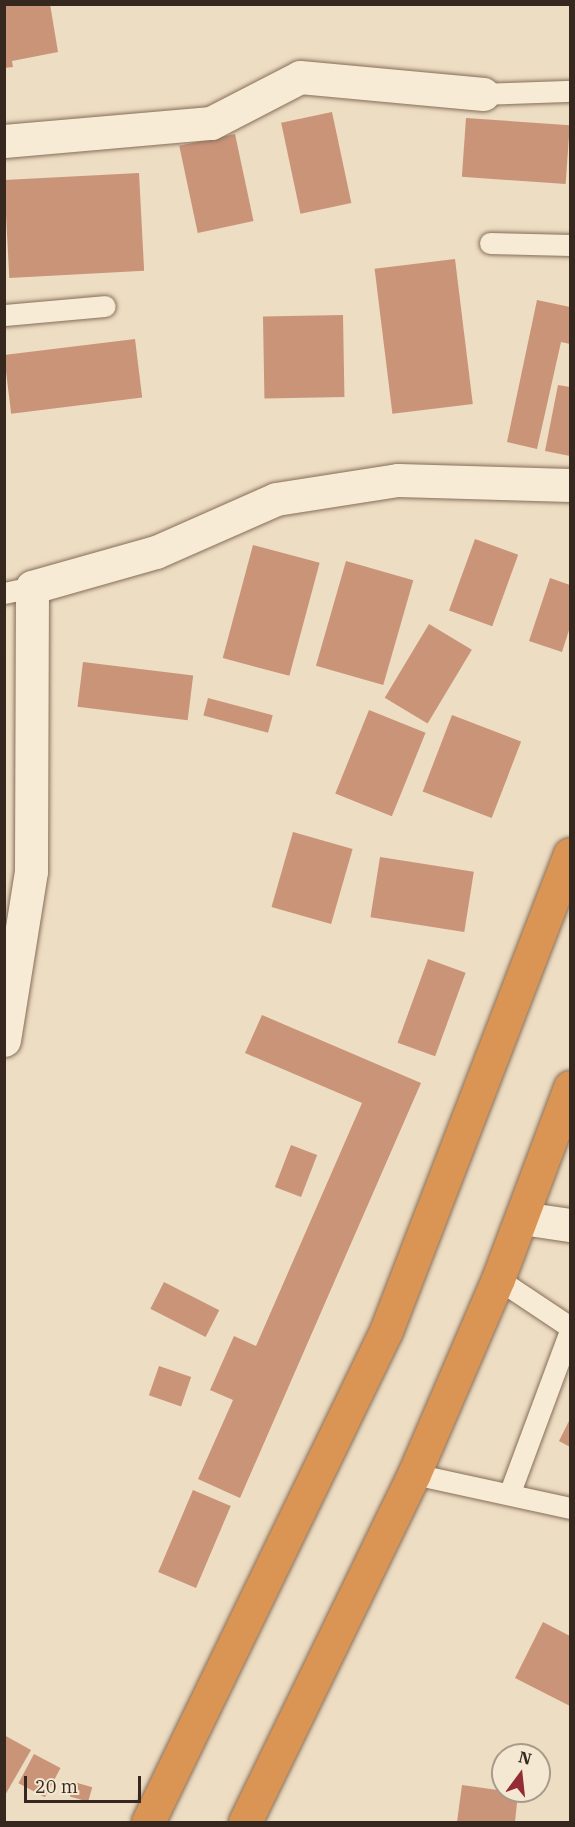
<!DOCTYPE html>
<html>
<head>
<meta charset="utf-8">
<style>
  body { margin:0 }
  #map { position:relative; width:575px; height:1827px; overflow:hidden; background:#edddc2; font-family:"IBM Plex Serif",serif }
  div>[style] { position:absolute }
  .building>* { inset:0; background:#ca9479; transform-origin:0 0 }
  .roads { filter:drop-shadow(0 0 2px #866e5a) drop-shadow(0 0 2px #866e5a) }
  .lane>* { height:21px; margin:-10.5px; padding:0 10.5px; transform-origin:10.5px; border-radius:10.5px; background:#f8ebd5 }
  .street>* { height:33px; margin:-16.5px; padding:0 16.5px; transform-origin:16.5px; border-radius:16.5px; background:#f8ebd5 }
  .highway>* { height:33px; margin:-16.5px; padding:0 16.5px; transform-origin:16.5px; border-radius:16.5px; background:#da9555 }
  span { translate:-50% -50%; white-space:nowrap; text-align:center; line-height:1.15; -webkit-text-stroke:5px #f4e8d2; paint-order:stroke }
  .frame { position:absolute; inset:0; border:6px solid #36281e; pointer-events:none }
  .north { position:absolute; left:491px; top:1743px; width:60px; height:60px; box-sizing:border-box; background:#f4e8d2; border:2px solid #a89b8a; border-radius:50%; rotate:15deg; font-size:16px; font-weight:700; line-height:24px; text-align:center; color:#36281e }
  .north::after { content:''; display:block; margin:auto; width:21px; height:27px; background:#942b35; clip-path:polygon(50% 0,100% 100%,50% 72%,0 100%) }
  .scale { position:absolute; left:24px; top:1776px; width:117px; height:27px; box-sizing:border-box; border:3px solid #36281e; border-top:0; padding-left:8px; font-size:18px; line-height:21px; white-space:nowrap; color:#36281e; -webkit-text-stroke:4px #f4e8d2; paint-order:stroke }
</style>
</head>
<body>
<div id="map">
  <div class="building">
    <div style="clip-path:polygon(4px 4px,50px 4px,58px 52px,12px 61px,13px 67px,4px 68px)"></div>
    <div style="left:332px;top:112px;width:93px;height:52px;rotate:78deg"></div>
    <div style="left:466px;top:118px;width:104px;height:59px;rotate:4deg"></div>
    <div style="left:235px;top:134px;width:89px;height:57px;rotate:78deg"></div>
    <div style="left:139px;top:173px;width:98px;height:135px;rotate:87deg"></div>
    <div style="left:455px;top:259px;width:146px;height:81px;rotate:83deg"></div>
    <div style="clip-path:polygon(537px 300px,570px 307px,570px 344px,561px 342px,537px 449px,507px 442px)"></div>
    <div style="left:343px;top:315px;width:82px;height:80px;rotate:89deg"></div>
    <div style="left:135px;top:339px;width:59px;height:132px;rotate:83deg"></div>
    <div style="clip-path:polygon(558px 385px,570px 387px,570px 456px,545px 451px)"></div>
    <div style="left:475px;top:539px;width:46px;height:76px;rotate:20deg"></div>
    <div style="left:253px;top:545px;width:69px;height:117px;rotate:15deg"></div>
    <div style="left:346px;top:561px;width:70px;height:109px;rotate:16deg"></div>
    <div style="clip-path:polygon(550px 578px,570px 585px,570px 627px,562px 652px,529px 641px)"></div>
    <div style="left:429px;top:624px;width:50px;height:86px;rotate:31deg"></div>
    <div style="left:83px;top:662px;width:111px;height:45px;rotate:7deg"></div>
    <div style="left:208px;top:698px;width:67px;height:18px;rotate:15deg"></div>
    <div style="left:369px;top:710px;width:61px;height:90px;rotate:22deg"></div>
    <div style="left:452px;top:715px;width:74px;height:82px;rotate:21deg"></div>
    <div style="left:293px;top:832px;width:62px;height:78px;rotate:16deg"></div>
    <div style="left:380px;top:857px;width:95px;height:61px;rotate:9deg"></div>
    <div style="left:428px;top:959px;width:40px;height:89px;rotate:20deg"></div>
    <div style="clip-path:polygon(262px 1015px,421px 1083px,240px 1498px,198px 1479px,233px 1400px,210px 1390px,234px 1336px,256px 1346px,362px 1103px,245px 1053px)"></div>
    <div style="left:291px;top:1145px;width:28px;height:45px;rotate:21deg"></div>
    <div style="left:164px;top:1282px;width:62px;height:30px;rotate:27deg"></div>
    <div style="left:159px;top:1366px;width:34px;height:31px;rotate:19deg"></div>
    <div style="clip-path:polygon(570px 1419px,570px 1447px,559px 1441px)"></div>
    <div style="left:193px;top:1490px;width:41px;height:89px;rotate:23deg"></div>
    <div style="clip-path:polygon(543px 1622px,570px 1636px,570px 1706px,515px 1678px)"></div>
    <div style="clip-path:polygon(4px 1735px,31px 1750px,4px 1797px)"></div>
    <div style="left:34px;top:1754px;width:30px;height:33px;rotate:28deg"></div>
    <div style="left:74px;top:1782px;width:19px;height:15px;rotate:16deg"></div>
    <div style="clip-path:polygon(462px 1785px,518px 1793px,515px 1822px,457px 1822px)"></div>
  </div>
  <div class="roads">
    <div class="lane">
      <div style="left:483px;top:94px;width:87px;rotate:-2deg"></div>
      <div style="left:490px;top:243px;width:80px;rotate:1.4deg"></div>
      <div style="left:4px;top:315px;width:101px;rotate:-5.1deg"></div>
      <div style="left:4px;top:593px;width:29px;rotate:-12deg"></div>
      <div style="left:498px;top:1279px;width:87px;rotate:33.7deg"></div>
      <div style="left:414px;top:1474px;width:160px;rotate:12.3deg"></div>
      <div style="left:510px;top:1492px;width:172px;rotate:-69.6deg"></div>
    </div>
    <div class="street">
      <div style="left:4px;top:141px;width:208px;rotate:-5deg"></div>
      <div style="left:211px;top:123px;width:100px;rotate:-27.3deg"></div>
      <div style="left:300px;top:77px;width:184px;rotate:5.3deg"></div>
      <div style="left:4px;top:1040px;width:171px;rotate:-80.9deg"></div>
      <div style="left:31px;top:871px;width:284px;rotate:-89.8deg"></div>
      <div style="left:32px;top:587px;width:129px;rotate:-15.8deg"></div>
      <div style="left:156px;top:552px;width:131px;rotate:-23.8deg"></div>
      <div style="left:276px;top:499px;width:123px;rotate:-8.9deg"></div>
      <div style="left:398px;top:480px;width:172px;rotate:1.7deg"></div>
      <div style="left:522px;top:1218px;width:49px;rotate:8.3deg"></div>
    </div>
    <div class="highway">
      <div style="left:148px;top:1822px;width:546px;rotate:-64.14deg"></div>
      <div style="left:386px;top:1331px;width:511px;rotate:-68.91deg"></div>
      <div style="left:245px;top:1822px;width:387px;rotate:-64.1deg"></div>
      <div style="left:414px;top:1474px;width:212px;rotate:-66.7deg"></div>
      <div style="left:498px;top:1279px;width:205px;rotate:-69.4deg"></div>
    </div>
  </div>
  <div class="frame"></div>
  <div class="north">N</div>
  <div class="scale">20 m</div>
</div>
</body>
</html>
